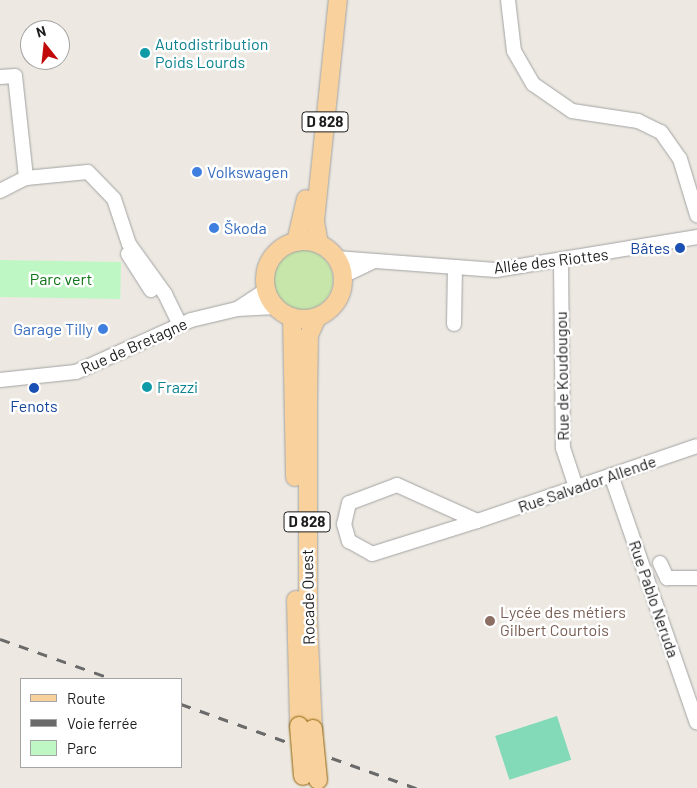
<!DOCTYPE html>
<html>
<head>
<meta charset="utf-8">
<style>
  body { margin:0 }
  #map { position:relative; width:697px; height:788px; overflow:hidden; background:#ede9e2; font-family:Barlow,sans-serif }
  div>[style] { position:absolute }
  .grass>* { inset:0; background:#c7e6a9 }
  .round { border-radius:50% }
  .park>* { inset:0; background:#bff7c4; transform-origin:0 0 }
  .pitch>* { inset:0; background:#82dab8; transform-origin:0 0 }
  .roads { filter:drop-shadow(0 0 1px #a3a3a3) drop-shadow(0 0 1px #a3a3a3) }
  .minor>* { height:14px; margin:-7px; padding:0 7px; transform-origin:7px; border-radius:7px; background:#fff }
  .major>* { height:18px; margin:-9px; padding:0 9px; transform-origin:9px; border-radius:9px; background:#f8d19c }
  .major>.ring { margin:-9px; padding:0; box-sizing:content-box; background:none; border:18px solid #f8d19c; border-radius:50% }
  .rail>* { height:3px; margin-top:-1.5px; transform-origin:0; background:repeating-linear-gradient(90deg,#6a6a6a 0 10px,transparent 0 20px) }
  .bridges { filter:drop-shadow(0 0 1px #8e6206) drop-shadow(0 0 1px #8e6206) }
  .major-bridge>* { height:18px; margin:-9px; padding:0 9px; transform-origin:9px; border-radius:9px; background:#f8d19c }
  .dots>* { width:14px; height:14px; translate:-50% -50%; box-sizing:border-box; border:2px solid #fff; border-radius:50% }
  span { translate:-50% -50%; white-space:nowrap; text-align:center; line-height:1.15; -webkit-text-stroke:5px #fff; paint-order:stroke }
  .shield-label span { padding:1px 4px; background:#fff; border:1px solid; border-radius:4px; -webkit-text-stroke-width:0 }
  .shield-label { font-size:15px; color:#1c1c1c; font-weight:700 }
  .culture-label { font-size:16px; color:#0d838f }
  .left { translate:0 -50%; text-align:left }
  .shop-label { font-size:16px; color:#366cbe }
  .right { translate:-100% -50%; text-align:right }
  .transit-label { font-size:16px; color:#164399 }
  .street-label { font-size:16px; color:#1c1c1c }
  .park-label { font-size:16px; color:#0f7518 }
  .education-label { font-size:16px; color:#785e54 }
  .legend { position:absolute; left:20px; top:678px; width:162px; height:90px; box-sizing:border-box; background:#fff; border:1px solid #a4a4a4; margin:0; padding:6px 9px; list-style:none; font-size:15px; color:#1c1c1c }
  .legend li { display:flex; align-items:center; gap:10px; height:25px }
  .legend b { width:25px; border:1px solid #a4a4a4 }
  .north { position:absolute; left:20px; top:20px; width:50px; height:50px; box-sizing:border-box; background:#fff; border:1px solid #a4a4a4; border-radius:50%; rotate:344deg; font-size:14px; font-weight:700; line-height:20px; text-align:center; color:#1c1c1c }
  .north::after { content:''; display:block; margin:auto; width:18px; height:22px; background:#c00908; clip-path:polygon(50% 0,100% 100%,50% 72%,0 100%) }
</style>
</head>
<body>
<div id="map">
  <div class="grass">
    <div class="round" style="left:273px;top:250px;width:60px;height:60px"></div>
  </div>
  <div class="park">
    <div style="left:0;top:260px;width:121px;height:37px;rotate:1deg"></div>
  </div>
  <div class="pitch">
    <div style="left:557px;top:716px;width:46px;height:65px;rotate:72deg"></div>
  </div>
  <div class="roads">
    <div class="minor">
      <div style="left:508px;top:0;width:51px;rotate:83.3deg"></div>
      <div style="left:514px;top:51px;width:38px;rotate:60deg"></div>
      <div style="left:533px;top:84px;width:47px;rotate:34.7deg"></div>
      <div style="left:572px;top:111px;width:67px;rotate:8.6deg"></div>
      <div style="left:638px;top:121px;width:25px;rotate:26deg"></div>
      <div style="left:661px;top:132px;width:33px;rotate:55deg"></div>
      <div style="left:680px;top:159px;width:59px;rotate:73.1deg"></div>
      <div style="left:0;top:77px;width:15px;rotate:-4deg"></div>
      <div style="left:15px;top:76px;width:103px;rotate:83.8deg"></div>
      <div style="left:0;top:191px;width:29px;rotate:-27deg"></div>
      <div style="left:26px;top:178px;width:62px;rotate:-5.5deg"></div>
      <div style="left:88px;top:172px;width:37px;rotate:46deg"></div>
      <div style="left:114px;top:199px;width:47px;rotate:71.6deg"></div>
      <div style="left:129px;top:244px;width:62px;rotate:54.2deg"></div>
      <div style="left:165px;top:294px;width:34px;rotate:64deg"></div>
      <div style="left:128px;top:254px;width:43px;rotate:57.4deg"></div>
      <div style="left:336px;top:258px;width:160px;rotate:4.3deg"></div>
      <div style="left:496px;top:270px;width:204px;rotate:-9.3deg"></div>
      <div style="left:561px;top:263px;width:185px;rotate:89.4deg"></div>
      <div style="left:563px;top:448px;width:41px;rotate:71.6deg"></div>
      <div style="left:343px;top:276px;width:34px;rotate:-26deg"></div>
      <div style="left:237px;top:309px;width:35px;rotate:-33deg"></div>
      <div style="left:454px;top:324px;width:57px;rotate:-89deg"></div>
      <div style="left:0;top:380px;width:76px;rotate:-6deg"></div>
      <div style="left:76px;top:372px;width:126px;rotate:-24.3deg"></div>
      <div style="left:191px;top:320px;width:47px;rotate:-13.4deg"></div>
      <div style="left:237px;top:309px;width:39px;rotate:-3deg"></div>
      <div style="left:611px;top:475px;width:262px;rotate:70.9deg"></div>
      <div style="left:477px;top:521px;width:88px;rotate:-155.8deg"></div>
      <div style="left:397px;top:485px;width:51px;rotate:159.4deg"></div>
      <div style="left:349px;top:503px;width:22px;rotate:103deg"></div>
      <div style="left:344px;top:524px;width:18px;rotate:74deg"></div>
      <div style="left:349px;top:541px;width:26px;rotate:29deg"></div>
      <div style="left:372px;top:554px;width:110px;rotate:-17.4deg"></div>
      <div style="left:477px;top:521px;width:232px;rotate:-18.8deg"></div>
      <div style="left:660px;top:563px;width:17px;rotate:65deg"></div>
      <div style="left:667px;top:578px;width:30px"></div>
    </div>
    <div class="major">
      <div class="ring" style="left:265px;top:241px;width:60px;height:60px"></div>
      <div style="left:296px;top:242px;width:44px;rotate:-76.9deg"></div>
      <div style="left:319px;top:244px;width:23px;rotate:-100deg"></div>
      <div style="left:315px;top:221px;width:222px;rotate:-84.1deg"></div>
      <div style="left:292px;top:317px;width:160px;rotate:88.9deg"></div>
      <div style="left:296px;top:600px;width:126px;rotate:88.6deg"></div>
      <div style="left:313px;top:729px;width:111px;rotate:-92.6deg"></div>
      <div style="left:308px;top:618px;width:214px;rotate:-90deg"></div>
      <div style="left:308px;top:404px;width:69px;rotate:-89.2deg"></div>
      <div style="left:309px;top:335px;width:20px;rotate:-66deg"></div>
    </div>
  </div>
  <div class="rail">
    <div style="left:0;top:639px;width:120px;rotate:19.5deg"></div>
    <div style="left:181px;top:704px;width:250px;rotate:19.7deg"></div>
  </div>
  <div class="bridges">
    <div class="major-bridge">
      <div style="left:299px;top:726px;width:50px;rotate:85.4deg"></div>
      <div style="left:313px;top:729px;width:51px;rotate:84.4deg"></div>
    </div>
  </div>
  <div class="dots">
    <div style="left:145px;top:53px;background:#0f9aa8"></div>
    <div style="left:197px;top:172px;background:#3f7fe0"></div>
    <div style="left:214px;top:228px;background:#3f7fe0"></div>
    <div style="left:680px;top:248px;background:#1a4fb4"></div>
    <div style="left:103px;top:329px;background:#3f7fe0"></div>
    <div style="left:147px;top:387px;background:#0f9aa8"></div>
    <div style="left:34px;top:388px;background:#1a4fb4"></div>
    <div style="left:490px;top:621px;background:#8d6e63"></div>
  </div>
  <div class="shield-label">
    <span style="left:325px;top:122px">D 828</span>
    <span style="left:307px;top:522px">D 828</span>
  </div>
  <div class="culture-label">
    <span class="left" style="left:155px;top:53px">Autodistribution<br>Poids Lourds</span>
    <span class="left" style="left:157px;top:387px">Frazzi</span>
  </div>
  <div class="shop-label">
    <span class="left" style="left:207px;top:172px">Volkswagen</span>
    <span class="left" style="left:224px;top:228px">Škoda</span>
    <span class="right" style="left:93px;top:329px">Garage Tilly</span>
  </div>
  <div class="transit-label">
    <span class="right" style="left:670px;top:248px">Bâtes</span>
    <span style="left:34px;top:406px">Fenots</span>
  </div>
  <div class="street-label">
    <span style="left:551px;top:261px;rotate:-7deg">Allée des Riottes</span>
    <span style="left:134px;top:346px;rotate:-24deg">Rue de Bretagne</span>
    <span style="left:562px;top:376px;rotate:-91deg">Rue de Koudougou</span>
    <span style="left:587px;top:484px;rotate:-19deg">Rue Salvador Allende</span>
    <span style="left:308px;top:597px;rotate:-91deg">Rocade Ouest</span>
    <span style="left:654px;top:599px;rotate:71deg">Rue Pablo Neruda</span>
  </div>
  <div class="park-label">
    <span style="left:61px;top:279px">Parc vert</span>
  </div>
  <div class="education-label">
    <span class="left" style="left:500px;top:621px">Lycée des métiers<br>Gilbert Courtois</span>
  </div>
  <ul class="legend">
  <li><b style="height:6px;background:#f8d19c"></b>Route</li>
  <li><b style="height:6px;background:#6a6a6a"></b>Voie ferrée</li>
  <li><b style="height:14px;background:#bff7c4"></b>Parc</li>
  </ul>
  <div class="north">N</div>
</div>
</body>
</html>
